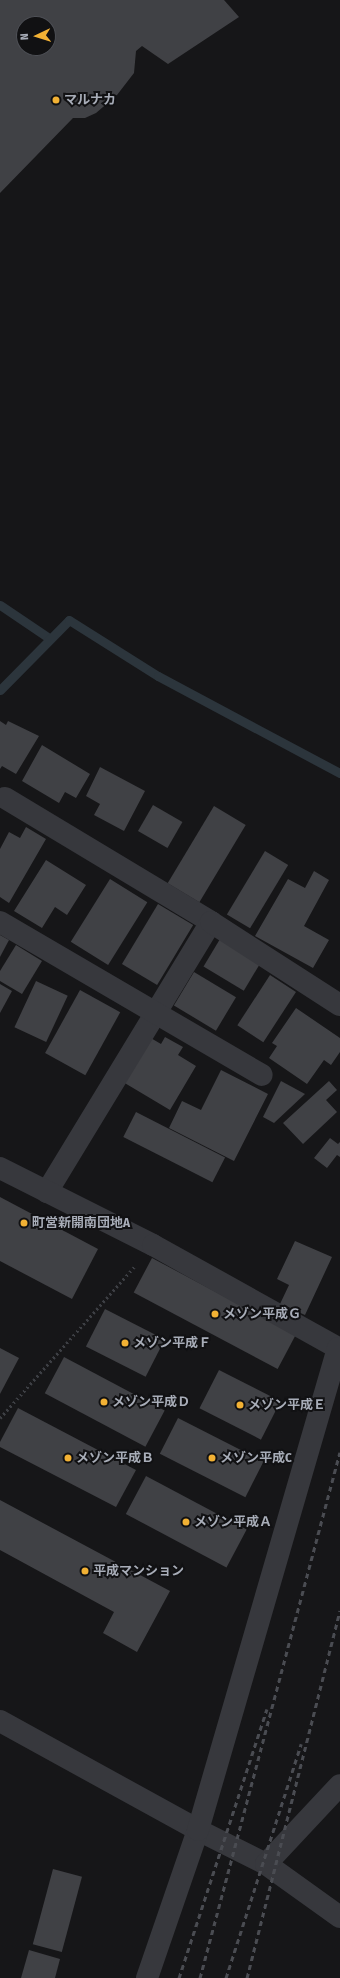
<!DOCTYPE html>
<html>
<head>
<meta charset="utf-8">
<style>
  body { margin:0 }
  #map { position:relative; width:340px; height:1978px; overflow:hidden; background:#161618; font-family:"Fira Sans Condensed","Noto Sans JP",sans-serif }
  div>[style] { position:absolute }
  .stream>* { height:9px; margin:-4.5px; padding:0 4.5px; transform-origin:4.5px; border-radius:4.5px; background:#2c353c }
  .building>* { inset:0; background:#404145; transform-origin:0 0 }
  .path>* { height:2.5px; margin-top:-1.25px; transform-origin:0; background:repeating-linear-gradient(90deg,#3d3f44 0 2px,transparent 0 5px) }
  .minor>* { height:22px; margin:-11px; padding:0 11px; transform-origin:11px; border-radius:11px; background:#37383d }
  .rail>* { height:3px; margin-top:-1.5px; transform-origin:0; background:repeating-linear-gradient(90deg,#4a4c52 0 5px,transparent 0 9px) }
  .dots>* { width:11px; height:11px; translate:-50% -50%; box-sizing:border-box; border:2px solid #111113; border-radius:50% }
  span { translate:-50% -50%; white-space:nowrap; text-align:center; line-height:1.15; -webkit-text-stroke:4px #111113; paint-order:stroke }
  .poi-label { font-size:13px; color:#a8adb8; font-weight:700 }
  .left { translate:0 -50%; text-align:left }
  .north { position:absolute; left:16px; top:16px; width:40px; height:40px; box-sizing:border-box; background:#111113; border:1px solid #4d4f55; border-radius:50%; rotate:266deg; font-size:11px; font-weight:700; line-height:16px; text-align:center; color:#a8adb8 }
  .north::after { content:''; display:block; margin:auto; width:14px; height:18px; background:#f2b134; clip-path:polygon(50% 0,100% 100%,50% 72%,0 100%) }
</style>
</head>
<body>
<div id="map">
  <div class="stream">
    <div style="left:0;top:605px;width:59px;rotate:34deg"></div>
    <div style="left:0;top:690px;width:98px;rotate:-45.4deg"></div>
    <div style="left:69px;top:620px;width:105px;rotate:32.2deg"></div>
    <div style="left:158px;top:676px;width:206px;rotate:28.1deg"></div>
  </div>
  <div class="building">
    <div style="clip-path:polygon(evenodd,0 0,224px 0,239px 17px,168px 64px,142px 46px,136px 51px,134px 73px,117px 95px,96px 113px,85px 118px,73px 118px,0 193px,0 0,24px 24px,48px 24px,48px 48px,24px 48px,24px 24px)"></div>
    <div style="clip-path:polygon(0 721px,6px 725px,8px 721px,39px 736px,16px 774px,2px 766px,0 769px)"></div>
    <div style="clip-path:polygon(42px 745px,90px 774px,76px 798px,65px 792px,59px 803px,22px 781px)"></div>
    <div style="clip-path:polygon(100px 767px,145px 791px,124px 831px,94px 815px,100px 804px,86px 796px)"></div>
    <div style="left:153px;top:805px;width:34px;height:30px;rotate:30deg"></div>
    <div style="left:214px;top:806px;width:37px;height:90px;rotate:31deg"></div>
    <div style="clip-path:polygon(26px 827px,46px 839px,9px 903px,0 897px,0 849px,9px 832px,20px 838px)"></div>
    <div style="left:265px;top:851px;width:27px;height:74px;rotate:31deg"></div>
    <div style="clip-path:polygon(46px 860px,86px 885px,67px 915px,55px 907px,42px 928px,14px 911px)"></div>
    <div style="clip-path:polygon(314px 871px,329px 880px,304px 926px,329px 940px,313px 968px,255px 936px,288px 879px,305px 888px)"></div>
    <div style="left:110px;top:879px;width:44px;height:74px;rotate:32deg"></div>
    <div style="left:158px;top:904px;width:41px;height:70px;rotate:31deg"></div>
    <div style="clip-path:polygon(0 935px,9px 940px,0 957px)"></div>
    <div style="left:220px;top:939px;width:47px;height:32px;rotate:31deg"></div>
    <div style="clip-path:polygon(16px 945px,42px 961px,22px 994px,0 981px,0 971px)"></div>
    <div style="left:194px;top:972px;width:49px;height:39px;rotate:31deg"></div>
    <div style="left:270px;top:975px;width:31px;height:60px;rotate:33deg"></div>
    <div style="left:36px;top:981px;width:35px;height:51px;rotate:25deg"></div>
    <div style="clip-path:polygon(0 984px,12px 991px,0 1013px)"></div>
    <div style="left:80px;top:990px;width:46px;height:72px;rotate:29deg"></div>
    <div style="clip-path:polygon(296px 1008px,340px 1038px,340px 1052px,331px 1065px,324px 1060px,307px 1084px,269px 1058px,277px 1046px,272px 1043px)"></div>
    <div style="clip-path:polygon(149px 1037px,161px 1044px,165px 1037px,183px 1047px,178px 1055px,196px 1066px,170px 1110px,123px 1082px)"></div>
    <div style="clip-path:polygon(221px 1070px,268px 1094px,234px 1161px,169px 1128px,182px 1101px,201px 1110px)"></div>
    <div style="clip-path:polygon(281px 1081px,305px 1094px,274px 1123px,263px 1117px)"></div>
    <div style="clip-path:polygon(329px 1081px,337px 1090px,326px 1100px,337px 1112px,303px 1144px,283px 1123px)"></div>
    <div style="left:136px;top:1112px;width:100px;height:28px;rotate:27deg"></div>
    <div style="clip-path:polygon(330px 1138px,338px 1144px,340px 1142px,340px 1157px,337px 1155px,327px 1168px,314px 1158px)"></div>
    <div style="clip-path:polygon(0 1197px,98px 1249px,72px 1299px,0 1261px)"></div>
    <div style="clip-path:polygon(295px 1241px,332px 1257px,305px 1315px,280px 1304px,289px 1285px,277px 1279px)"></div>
    <div style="left:152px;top:1258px;width:163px;height:39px;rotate:28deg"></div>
    <div style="left:105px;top:1309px;width:67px;height:42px;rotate:27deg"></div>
    <div style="clip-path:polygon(0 1348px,19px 1358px,0 1394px)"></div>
    <div style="left:64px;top:1357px;width:114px;height:41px;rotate:28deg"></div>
    <div style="left:219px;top:1370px;width:69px;height:43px;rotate:27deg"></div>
    <div style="clip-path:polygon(18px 1408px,136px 1470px,116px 1507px,0 1447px,0 1442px)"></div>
    <div style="left:178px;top:1418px;width:96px;height:40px;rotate:27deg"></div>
    <div style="left:146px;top:1476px;width:114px;height:43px;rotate:28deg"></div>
    <div style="clip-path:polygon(0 1500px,170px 1591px,137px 1652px,103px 1633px,114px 1612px,0 1550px)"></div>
    <div style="left:53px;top:1869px;width:30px;height:78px;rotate:15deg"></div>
    <div style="clip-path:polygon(29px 1950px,60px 1959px,55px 1978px,21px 1978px)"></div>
  </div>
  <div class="path">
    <div style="left:0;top:1418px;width:203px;rotate:-48.4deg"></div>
  </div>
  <div class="minor">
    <div style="left:5px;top:798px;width:240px;rotate:31deg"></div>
    <div style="left:211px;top:922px;width:316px;rotate:121.3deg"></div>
    <div style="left:0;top:922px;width:303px;rotate:30.3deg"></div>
    <div style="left:211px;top:922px;width:153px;rotate:32.8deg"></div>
    <div style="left:0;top:1168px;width:171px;rotate:26.7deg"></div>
    <div style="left:153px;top:1245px;width:214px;rotate:29.1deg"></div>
    <div style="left:0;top:1721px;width:226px;rotate:28.8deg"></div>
    <div style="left:198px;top:1830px;width:76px;rotate:26.6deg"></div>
    <div style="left:266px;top:1864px;width:91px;rotate:35.6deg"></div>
    <div style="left:266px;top:1864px;width:108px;rotate:-46.9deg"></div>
    <div style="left:147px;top:1978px;width:157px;rotate:-71deg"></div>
    <div style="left:198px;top:1830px;width:502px;rotate:-73.8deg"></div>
  </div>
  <div class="rail">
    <div style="left:179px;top:1978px;width:283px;rotate:-71.9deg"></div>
    <div style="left:200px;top:1978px;width:544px;rotate:-75.1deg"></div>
    <div style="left:226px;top:1978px;width:246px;rotate:-72.2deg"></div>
    <div style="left:247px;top:1978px;width:379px;rotate:-75.8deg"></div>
  </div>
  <div class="dots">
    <div style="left:56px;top:100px;background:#f2b134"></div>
    <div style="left:24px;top:1223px;background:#f2b134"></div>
    <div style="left:215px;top:1314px;background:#f2b134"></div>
    <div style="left:125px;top:1343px;background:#f2b134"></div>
    <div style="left:104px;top:1402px;background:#f2b134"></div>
    <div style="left:240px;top:1405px;background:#f2b134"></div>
    <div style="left:68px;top:1458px;background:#f2b134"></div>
    <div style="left:212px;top:1458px;background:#f2b134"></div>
    <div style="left:186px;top:1522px;background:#f2b134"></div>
    <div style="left:85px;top:1571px;background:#f2b134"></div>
  </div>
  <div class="poi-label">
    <span class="left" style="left:64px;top:100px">マルナカ</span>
    <span class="left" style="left:32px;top:1223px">町営新開南団地A</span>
    <span class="left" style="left:223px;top:1314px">メゾン平成Ｇ</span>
    <span class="left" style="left:133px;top:1343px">メゾン平成Ｆ</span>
    <span class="left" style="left:112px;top:1402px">メゾン平成Ｄ</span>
    <span class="left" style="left:248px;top:1405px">メゾン平成Ｅ</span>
    <span class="left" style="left:76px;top:1458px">メゾン平成Ｂ</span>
    <span class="left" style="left:220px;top:1458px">メゾン平成C</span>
    <span class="left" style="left:194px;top:1522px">メゾン平成Ａ</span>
    <span class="left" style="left:93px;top:1571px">平成マンション</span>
  </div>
  <div class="north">N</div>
</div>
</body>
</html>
